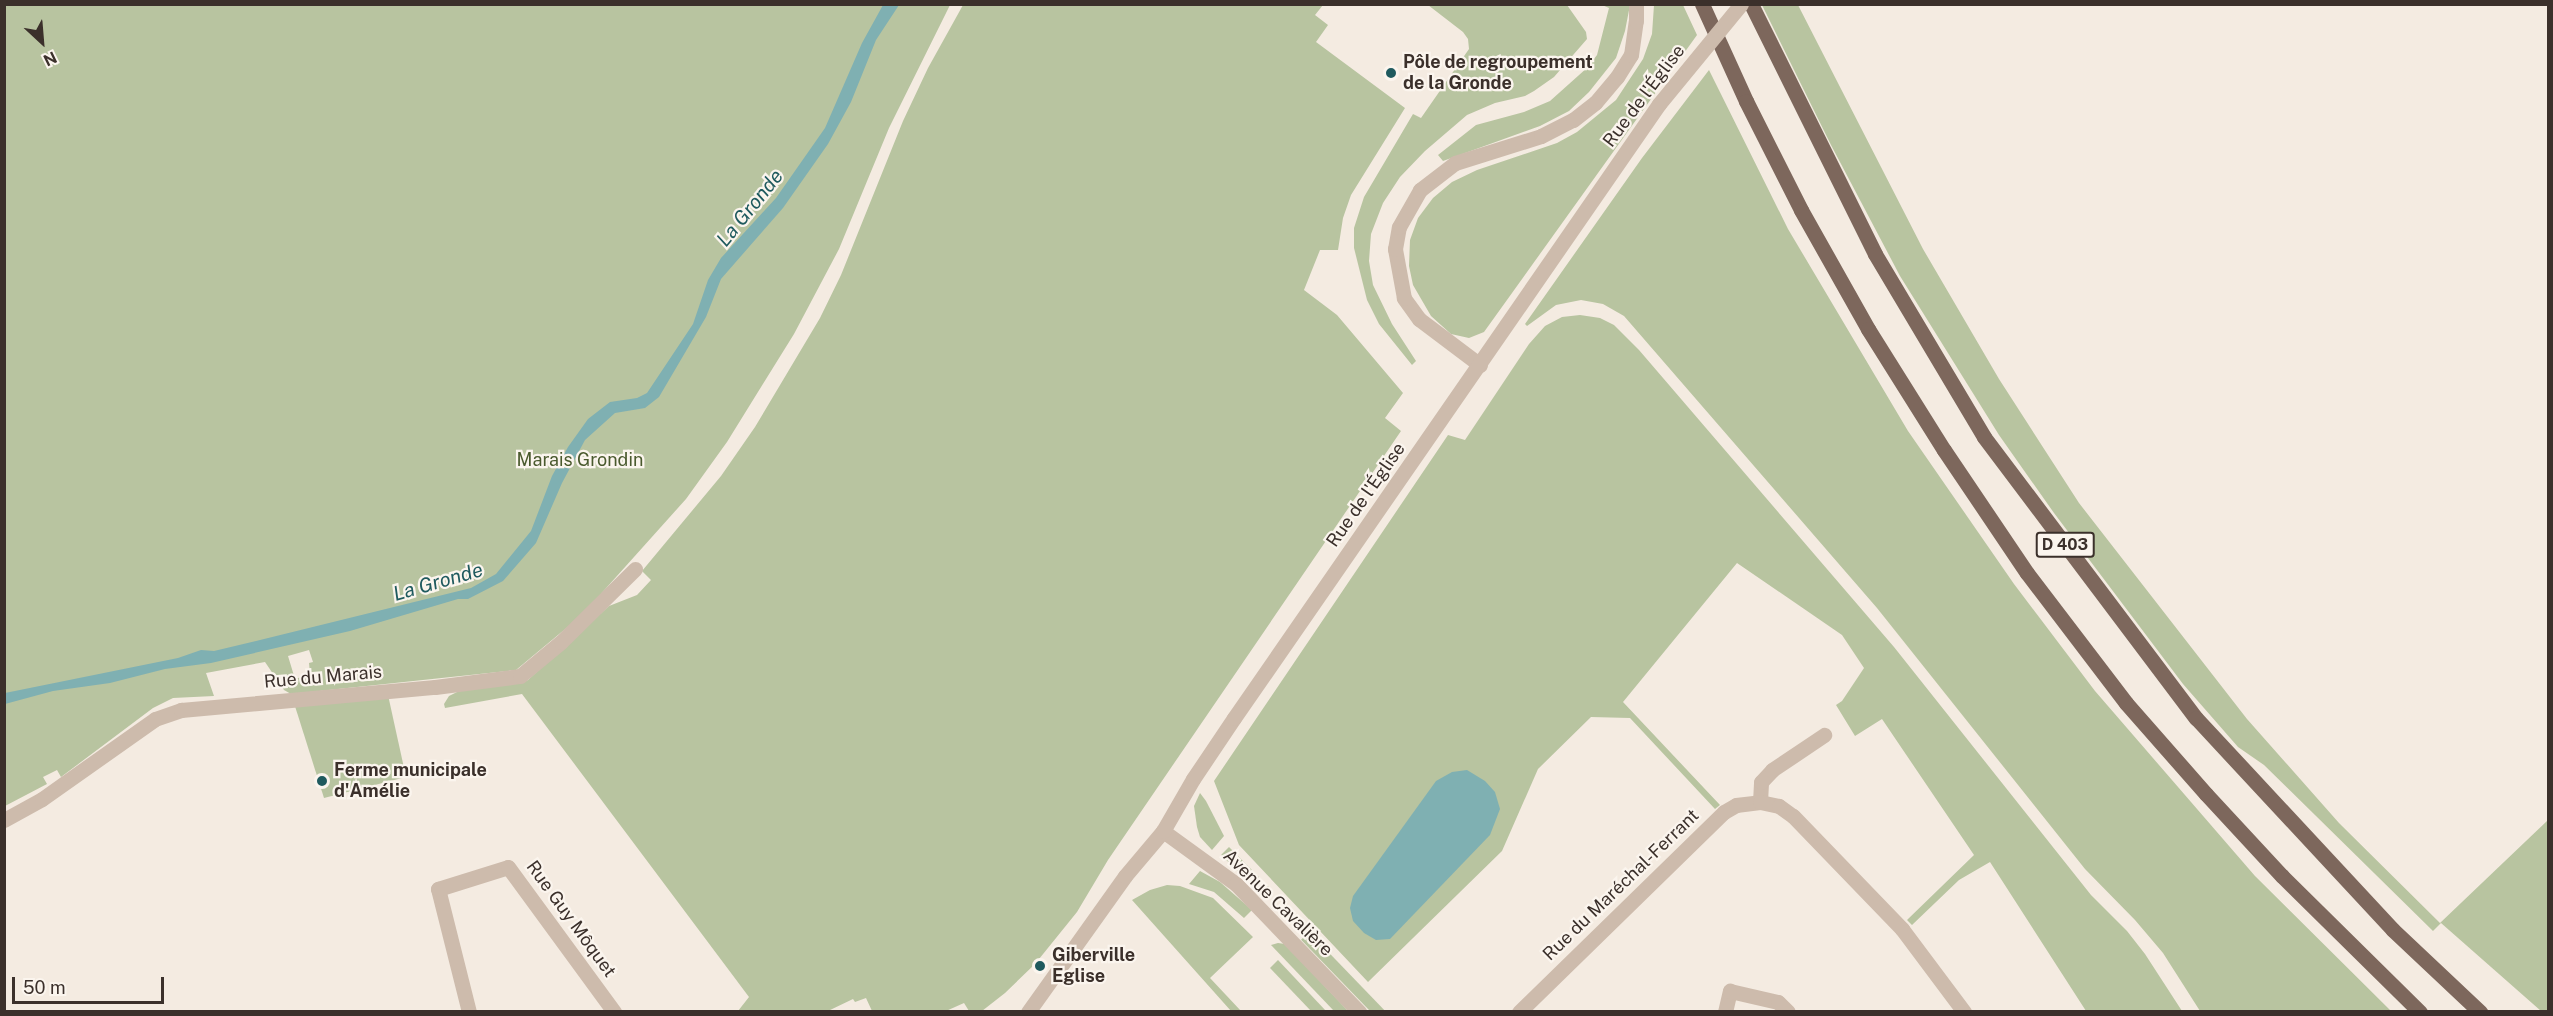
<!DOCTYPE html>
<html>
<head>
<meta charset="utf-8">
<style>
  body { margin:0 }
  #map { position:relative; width:2553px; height:1016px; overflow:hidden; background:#f4ebe1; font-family:"Public Sans",sans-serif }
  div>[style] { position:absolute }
  .green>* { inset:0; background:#b8c4a0; transform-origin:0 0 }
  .water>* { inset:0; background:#7fb0b2 }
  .minor>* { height:15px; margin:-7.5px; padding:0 7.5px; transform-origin:7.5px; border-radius:7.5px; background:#cdbbac }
  .major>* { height:15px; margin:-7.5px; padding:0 7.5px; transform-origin:7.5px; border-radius:7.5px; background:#7d675c }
  .minor-bridge>* { height:15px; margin:-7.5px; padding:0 7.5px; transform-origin:7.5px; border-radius:7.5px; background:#cdbbac }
  .dots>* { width:16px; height:16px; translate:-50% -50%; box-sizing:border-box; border:3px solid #fbf5ee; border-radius:50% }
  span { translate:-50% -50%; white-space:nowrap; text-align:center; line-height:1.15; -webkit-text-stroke:4.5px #fbf5ee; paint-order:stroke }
  .shield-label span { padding:2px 4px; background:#fbf5ee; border:2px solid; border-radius:4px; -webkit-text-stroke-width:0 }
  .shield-label { font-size:16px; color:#3b302b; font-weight:700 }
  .poi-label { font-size:18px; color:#3b302b; font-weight:700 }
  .left { translate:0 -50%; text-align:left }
  .street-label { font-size:18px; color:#3b302b }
  .park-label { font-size:18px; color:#4a5a2e }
  .water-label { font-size:20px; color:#1f5a5e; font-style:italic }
  .frame { position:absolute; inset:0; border:6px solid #3b302b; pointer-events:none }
  .north { position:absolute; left:12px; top:12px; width:60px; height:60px; -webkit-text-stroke:4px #fbf5ee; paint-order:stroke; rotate:154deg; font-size:16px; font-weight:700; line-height:24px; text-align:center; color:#3b302b }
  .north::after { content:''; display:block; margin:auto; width:21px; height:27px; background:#3b302b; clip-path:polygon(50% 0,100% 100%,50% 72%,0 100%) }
  .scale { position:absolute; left:12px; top:977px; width:152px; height:27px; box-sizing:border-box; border:3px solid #3b302b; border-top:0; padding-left:8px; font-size:18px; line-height:21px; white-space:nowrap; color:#3b302b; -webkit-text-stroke:4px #fbf5ee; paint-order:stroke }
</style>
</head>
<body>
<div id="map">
  <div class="green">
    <div style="clip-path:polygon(evenodd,4px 5px,950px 5px,889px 128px,839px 249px,794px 334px,727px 442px,686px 499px,582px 615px,516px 670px,291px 694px,284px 690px,265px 662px,206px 673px,214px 696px,173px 698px,153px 708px,61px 777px,57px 770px,43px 777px,47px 784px,5px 806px,4px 5px,309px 650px,313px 662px,309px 663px,310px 674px,295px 679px,288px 656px,309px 650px)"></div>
    <div style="clip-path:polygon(963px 5px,1323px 5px,1315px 15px,1328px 25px,1316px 42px,1405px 108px,1351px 195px,1343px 218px,1338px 250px,1320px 250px,1304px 290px,1337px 315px,1403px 393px,1385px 418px,1401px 431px,1108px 860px,1077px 912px,1035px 964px,1005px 993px,982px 1011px,969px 1011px,964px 1003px,946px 1011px,872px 1011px,866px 998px,855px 1002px,853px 999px,828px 1011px,738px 1011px,749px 997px,522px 694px,445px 708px,444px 704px,449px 696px,461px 690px,521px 683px,528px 680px,609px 606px,637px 595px,651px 580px,642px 571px,721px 476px,755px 427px,820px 318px,841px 275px,903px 121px,928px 68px)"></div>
    <div style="clip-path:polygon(1428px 5px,1567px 5px,1586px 32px,1587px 39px,1554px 77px,1534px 91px,1525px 96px,1495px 103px,1467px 115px,1425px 151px,1400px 177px,1383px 203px,1371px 234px,1369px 261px,1373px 285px,1392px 324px,1416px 361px,1412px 365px,1379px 324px,1367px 300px,1354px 248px,1354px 228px,1364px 197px,1413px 114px,1421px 118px,1469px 49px,1468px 39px,1463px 32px)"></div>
    <div style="clip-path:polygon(1602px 5px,1630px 5px,1625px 31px,1616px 58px,1589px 92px,1569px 111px,1540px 126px,1443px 161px,1438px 155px,1476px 125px,1524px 112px,1550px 101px,1588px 67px,1597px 55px,1609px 8px)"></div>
    <div style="clip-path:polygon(1654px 5px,1683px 5px,1697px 35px,1484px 332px,1469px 338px,1451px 334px,1431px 316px,1413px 285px,1409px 266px,1410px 240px,1418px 218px,1433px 198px,1452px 182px,1477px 170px,1557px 143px,1577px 132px,1616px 100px,1643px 59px,1652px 34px)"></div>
    <div style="clip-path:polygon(1762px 5px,1798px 5px,1923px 249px,1999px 379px,2079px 503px,2247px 719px,2339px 823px,2440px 923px,2548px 820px,2548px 1011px,2541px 1011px,2441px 923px,2433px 931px,2264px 765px,2238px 747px,2183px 684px,2054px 513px,1999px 435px,1900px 276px,1831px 145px)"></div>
    <div style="clip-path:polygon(1709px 70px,1788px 229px,1908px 431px,2014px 584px,2095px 691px,2255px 876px,2391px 1011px,2200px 1011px,2163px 953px,2135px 920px,2085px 869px,1877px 608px,1624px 316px,1603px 304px,1581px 300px,1556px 305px,1527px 326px,1525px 324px,1642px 158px)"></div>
    <div style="clip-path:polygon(1580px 315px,1600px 318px,1614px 325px,1639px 350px,1894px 647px,2091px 895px,2127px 931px,2145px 954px,2182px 1011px,2086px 1011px,1990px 862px,1959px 880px,1912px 925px,1907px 920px,1974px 855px,1882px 719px,1855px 736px,1836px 705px,1842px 701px,1864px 668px,1842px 635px,1737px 563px,1623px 702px,1720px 805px,1715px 809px,1630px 718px,1591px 717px,1538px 769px,1502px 851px,1368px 982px,1239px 845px,1214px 781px,1448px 435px,1465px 440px,1529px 344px,1545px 326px,1562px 317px)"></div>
    <div style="clip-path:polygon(388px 695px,406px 777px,324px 798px,294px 703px)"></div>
    <div style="clip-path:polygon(1200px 793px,1206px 801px,1224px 836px,1212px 850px,1200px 837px,1197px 827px,1194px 806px)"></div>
    <div style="left:1229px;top:847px;width:61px;height:11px;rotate:45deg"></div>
    <div style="clip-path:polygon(1200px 871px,1220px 882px,1252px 910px,1244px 918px,1214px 892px,1189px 884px)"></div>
    <div style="clip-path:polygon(1167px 885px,1180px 886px,1213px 898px,1253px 937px,1210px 978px,1241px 1011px,1231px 1011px,1132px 900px,1150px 890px)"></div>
    <div style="left:1309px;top:932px;width:110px;height:11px;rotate:46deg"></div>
    <div style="clip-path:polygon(1278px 943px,1285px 944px,1348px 1011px,1334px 1011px,1271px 945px)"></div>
    <div style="clip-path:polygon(1278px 960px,1326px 1011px,1311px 1011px,1270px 968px)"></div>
  </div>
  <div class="water">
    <div style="clip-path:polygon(883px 5px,899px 5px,876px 40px,851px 102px,828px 144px,783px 208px,721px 279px,706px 317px,659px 397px,645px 408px,615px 413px,585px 440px,562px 483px,536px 543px,503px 581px,468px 599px,458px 599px,350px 631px,211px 663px,165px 669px,110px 683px,53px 691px,5px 704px,5px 693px,178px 658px,201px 650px,214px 651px,256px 641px,471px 588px,496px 574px,531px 531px,552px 476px,568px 447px,588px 419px,610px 402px,637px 398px,647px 393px,693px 324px,708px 280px,721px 258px,776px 198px,825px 128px,862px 43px)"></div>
    <div style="clip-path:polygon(1467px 770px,1485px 781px,1495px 792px,1500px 809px,1490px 835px,1390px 939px,1376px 940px,1364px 933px,1353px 921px,1350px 908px,1353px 896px,1436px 781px,1452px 772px)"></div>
  </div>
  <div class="minor">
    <div style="left:1480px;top:365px;width:76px;rotate:-143deg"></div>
    <div style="left:1419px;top:319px;width:26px;rotate:-126deg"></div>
    <div style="left:1404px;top:298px;width:50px;rotate:-100.4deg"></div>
    <div style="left:1395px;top:249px;width:22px;rotate:-80deg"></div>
    <div style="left:1399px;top:227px;width:43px;rotate:-60.4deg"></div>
    <div style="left:1420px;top:190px;width:44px;rotate:-37.6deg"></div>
    <div style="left:1455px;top:163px;width:90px;rotate:-17.4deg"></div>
    <div style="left:1541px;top:136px;width:36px;rotate:-27deg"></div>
    <div style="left:1573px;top:120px;width:28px;rotate:-38deg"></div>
    <div style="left:1595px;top:103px;width:34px;rotate:-50deg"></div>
    <div style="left:1617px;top:77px;width:26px;rotate:-58deg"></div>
    <div style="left:1631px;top:55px;width:34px;rotate:-82deg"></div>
    <div style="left:1636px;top:21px;width:17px;rotate:-90deg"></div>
    <div style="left:1760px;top:802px;width:20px;rotate:-87deg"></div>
    <div style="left:1761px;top:782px;width:16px;rotate:-47deg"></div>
    <div style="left:1772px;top:770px;width:63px;rotate:-33.9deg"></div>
    <div style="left:4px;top:820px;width:43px;rotate:-28.9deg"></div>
    <div style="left:42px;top:799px;width:138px;rotate:-35.3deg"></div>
    <div style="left:155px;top:719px;width:28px;rotate:-19deg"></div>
    <div style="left:181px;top:710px;width:255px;rotate:-5.2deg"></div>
    <div style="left:435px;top:687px;width:86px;rotate:-7.4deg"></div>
    <div style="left:520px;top:676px;width:53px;rotate:-39.7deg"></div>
    <div style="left:561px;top:642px;width:104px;rotate:-44.6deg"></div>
    <div style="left:1163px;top:831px;width:90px;rotate:36deg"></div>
    <div style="left:1236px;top:884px;width:178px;rotate:46.1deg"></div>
    <div style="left:469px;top:1012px;width:127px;rotate:-104.1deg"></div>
    <div style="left:438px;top:889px;width:73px;rotate:-17.4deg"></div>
    <div style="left:508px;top:867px;width:180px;rotate:53.8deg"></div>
    <div style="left:1028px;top:1012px;width:167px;rotate:-54.5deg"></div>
    <div style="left:1125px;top:876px;width:59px;rotate:-49.8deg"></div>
    <div style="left:1163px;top:831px;width:60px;rotate:-60deg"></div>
    <div style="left:1193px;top:779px;width:73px;rotate:-56.1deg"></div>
    <div style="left:1234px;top:718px;width:747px;rotate:-55.31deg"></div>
    <div style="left:1519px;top:1012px;width:286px;rotate:-44.3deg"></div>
    <div style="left:1724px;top:812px;width:14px;rotate:-30deg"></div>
    <div style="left:1736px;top:805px;width:24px;rotate:-7deg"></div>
    <div style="left:1760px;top:802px;width:19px;rotate:12deg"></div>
    <div style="left:1779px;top:806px;width:17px;rotate:36deg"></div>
    <div style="left:1793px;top:816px;width:157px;rotate:46deg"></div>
    <div style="left:1902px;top:929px;width:104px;rotate:53.2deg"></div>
    <div style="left:1725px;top:1012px;width:22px;rotate:-77deg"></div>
    <div style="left:1730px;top:991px;width:49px;rotate:12.9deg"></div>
    <div style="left:1778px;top:1002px;width:14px;rotate:45deg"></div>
  </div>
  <div class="major">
    <div style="left:1702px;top:4px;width:107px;rotate:65.6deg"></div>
    <div style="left:1746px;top:101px;width:122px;rotate:63.2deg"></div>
    <div style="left:1801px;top:210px;width:137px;rotate:60.6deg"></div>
    <div style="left:1868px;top:329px;width:143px;rotate:57.9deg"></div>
    <div style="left:1944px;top:450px;width:148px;rotate:56deg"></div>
    <div style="left:2027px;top:573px;width:163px;rotate:52.7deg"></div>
    <div style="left:2126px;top:703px;width:121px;rotate:48.7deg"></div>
    <div style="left:2206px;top:794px;width:112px;rotate:47.2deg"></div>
    <div style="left:2282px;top:876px;width:194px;rotate:44.6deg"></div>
    <div style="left:1751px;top:4px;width:279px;rotate:63.6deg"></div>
    <div style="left:1875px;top:254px;width:213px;rotate:59.2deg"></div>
    <div style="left:1984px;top:437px;width:352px;rotate:53deg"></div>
    <div style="left:2196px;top:718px;width:289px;rotate:47.1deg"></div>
    <div style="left:2393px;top:930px;width:120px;rotate:43.3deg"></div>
  </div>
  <div class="minor-bridge">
    <div style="left:1659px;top:104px;width:129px;rotate:-50.6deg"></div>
  </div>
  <div class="dots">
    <div style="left:1391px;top:73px;background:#1f5a5e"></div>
    <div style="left:322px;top:781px;background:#1f5a5e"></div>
    <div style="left:1040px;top:966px;background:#1f5a5e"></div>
  </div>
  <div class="shield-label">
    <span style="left:2065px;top:545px">D 403</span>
  </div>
  <div class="poi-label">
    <span class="left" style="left:1403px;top:73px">Pôle de regroupement<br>de la Gronde</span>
    <span class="left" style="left:334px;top:781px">Ferme municipale<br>d'Amélie</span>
    <span class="left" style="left:1052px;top:966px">Giberville<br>Eglise</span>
  </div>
  <div class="street-label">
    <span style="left:1644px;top:96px;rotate:-53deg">Rue de l'Église</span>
    <span style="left:1366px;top:495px;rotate:-55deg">Rue de l'Église</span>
    <span style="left:323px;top:677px;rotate:-5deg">Rue du Marais</span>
    <span style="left:1621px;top:885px;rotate:-44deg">Rue du Maréchal-Ferrant</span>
    <span style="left:1278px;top:903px;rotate:44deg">Avenue Cavalière</span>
    <span style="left:571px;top:919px;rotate:54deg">Rue Guy Môquet</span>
  </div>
  <div class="park-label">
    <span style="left:580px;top:460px">Marais Grondin</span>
  </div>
  <div class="water-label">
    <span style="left:750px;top:208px;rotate:-51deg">La Gronde</span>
    <span style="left:438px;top:582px;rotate:-16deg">La Gronde</span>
  </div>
  <div class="frame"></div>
  <div class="north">N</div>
  <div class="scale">50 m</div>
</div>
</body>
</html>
